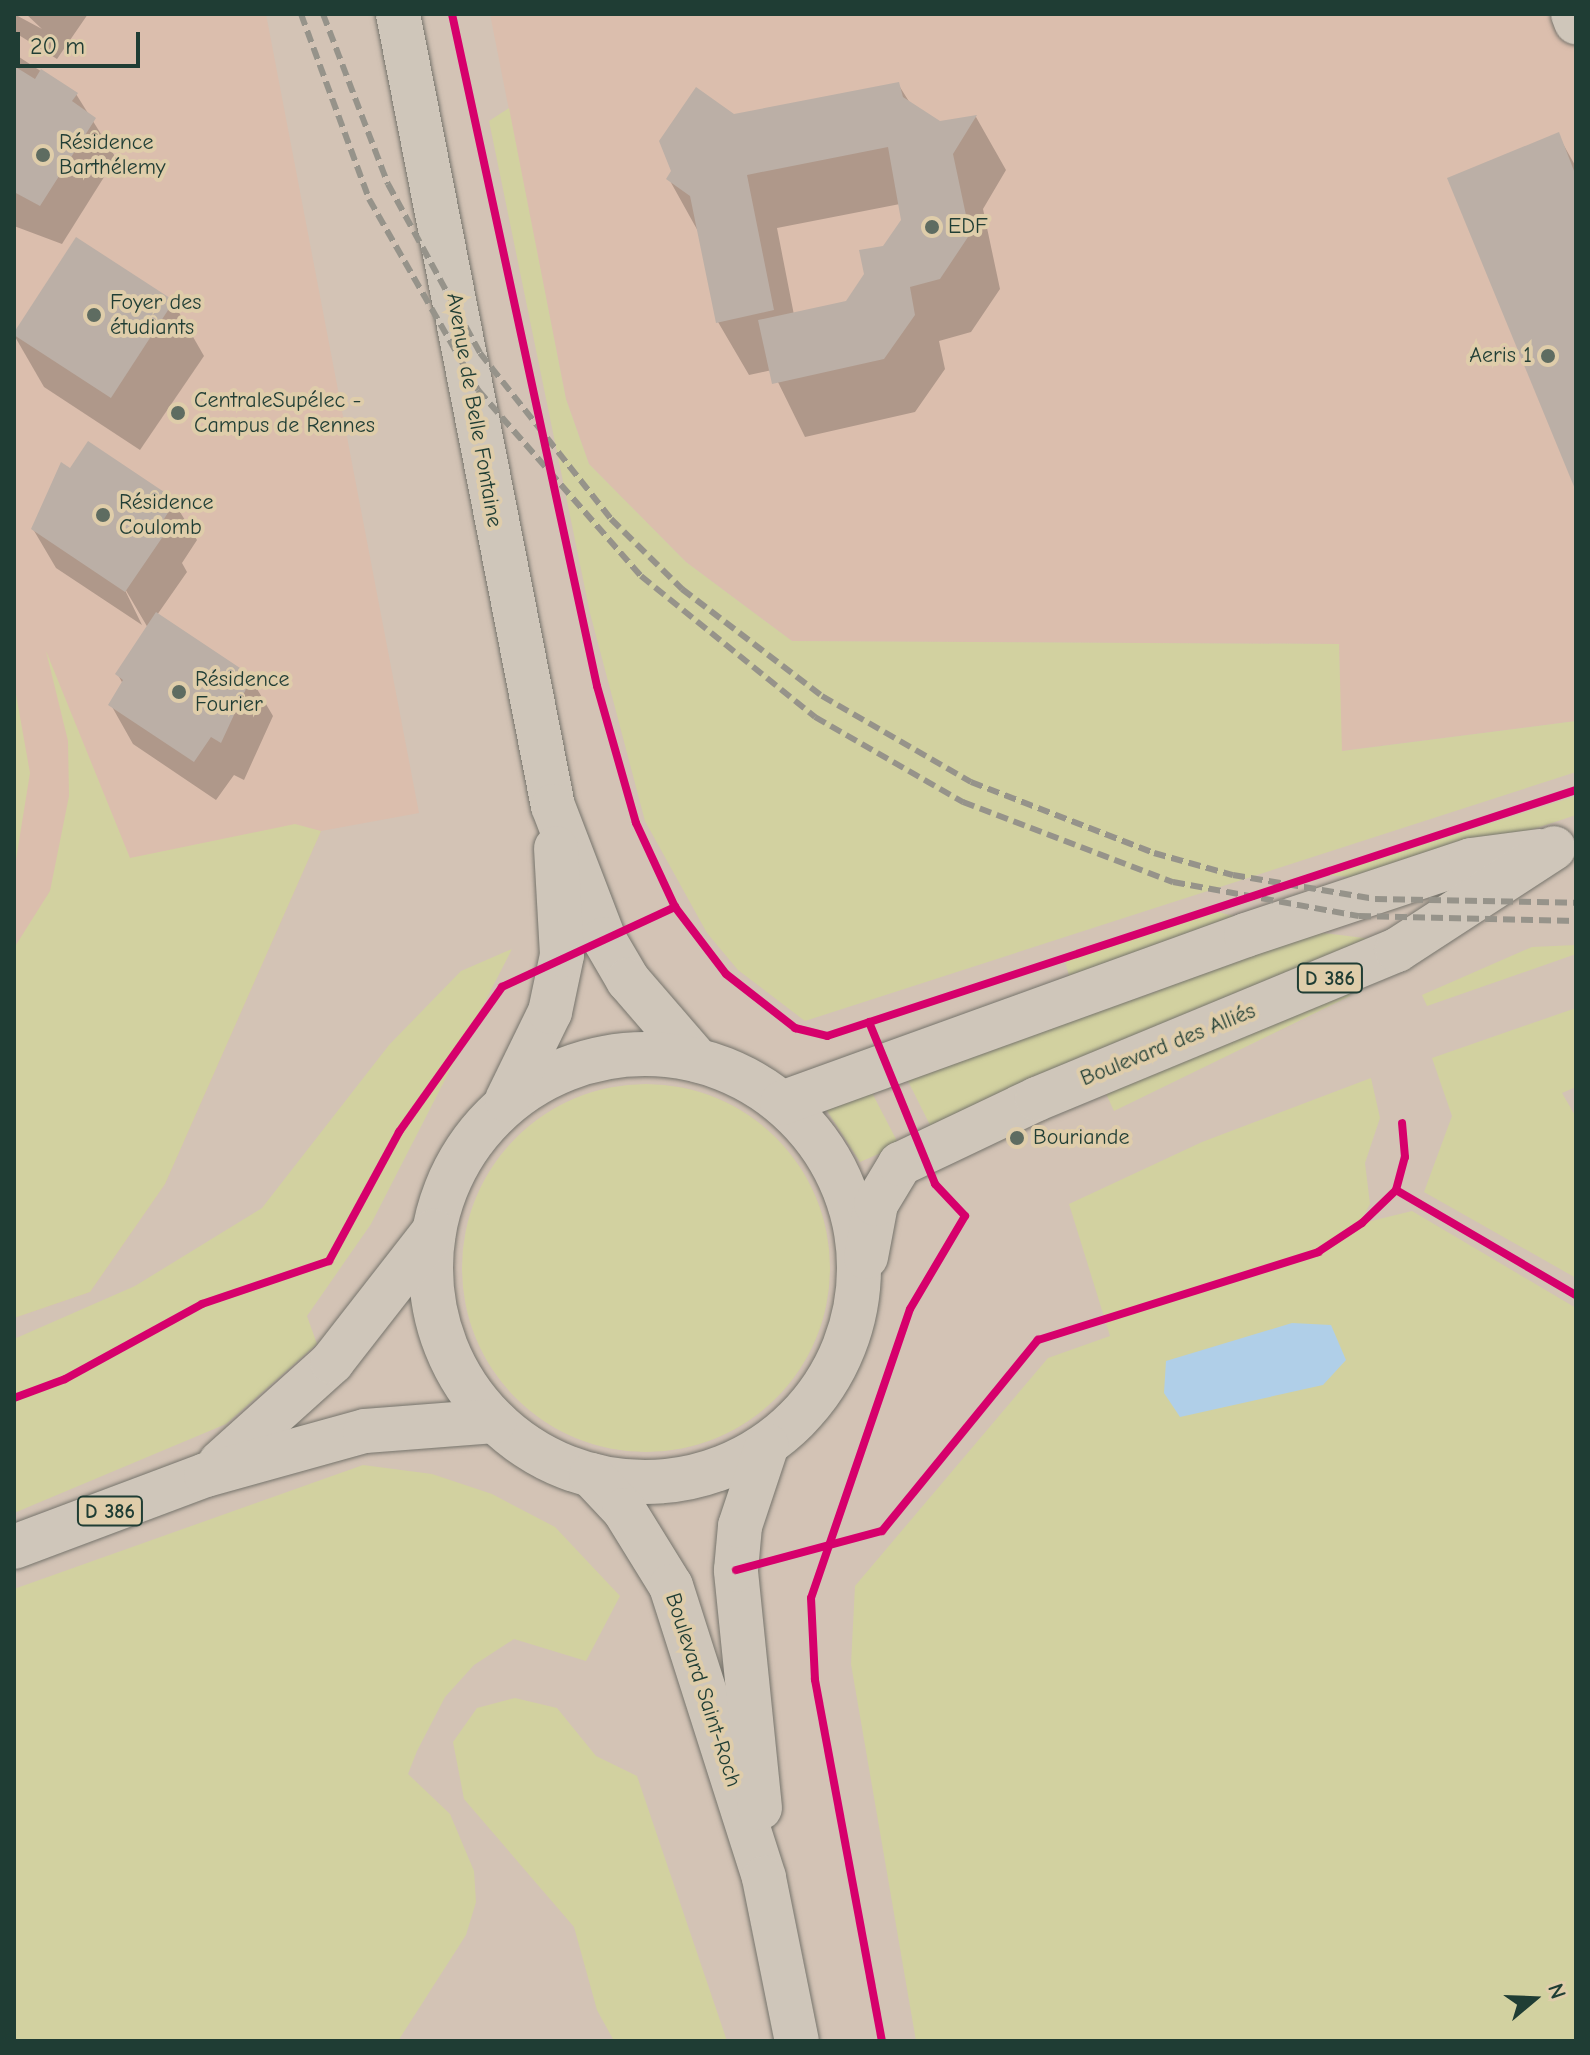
<!DOCTYPE html>
<html>
<head>
<meta charset="utf-8">
<style>
  body { margin:0 }
  #map { position:relative; width:1590px; height:2055px; overflow:hidden; background:#d3c3b5; font-family:"Comic Neue",sans-serif }
  div>[style] { position:absolute }
  .built>* { inset:0; background:#dbbead }
  .green>* { inset:0; background:#d2d1a0 }
  .round { border-radius:50% }
  .water>* { inset:0; background:#b0cfe8 }
  .shadow>* { inset:0; background:#0003 }
  .building>* { inset:0; background:#bbafa6; transform-origin:0 0 }
  .roads { filter:drop-shadow(0 0 2px #76746c) drop-shadow(0 0 2px #76746c) }
  .minor>* { height:44px; margin:-22px; padding:0 22px; transform-origin:22px; border-radius:22px; background:#cfc6ba }
  .major>* { height:44px; margin:-22px; padding:0 22px; transform-origin:22px; border-radius:22px; background:#cfc6ba }
  .major>.ring { margin:-22px; padding:0; box-sizing:content-box; background:none; border:44px solid #cfc6ba; border-radius:50% }
  .rail>* { height:6px; margin-top:-3px; transform-origin:0; background:repeating-linear-gradient(90deg,#96938a 0 12px,transparent 0 18px) }
  .cycleway>* { height:8px; margin:-4px; padding:0 4px; transform-origin:4px; border-radius:4px; background:#d6006c }
  .dots>* { width:22px; height:22px; translate:-50% -50%; box-sizing:border-box; border:4px solid #dfcdaa; border-radius:50% }
  span { translate:-50% -50%; white-space:nowrap; text-align:center; line-height:1.15; -webkit-text-stroke:8px #dfcdaa; paint-order:stroke }
  .shield-label span { padding:2px 6px; background:#dfcdaa; border:2px solid; border-radius:6px; -webkit-text-stroke-width:0 }
  .shield-label { font-size:20px; color:#1f3d34; font-weight:700 }
  .poi-label { font-size:22px; color:#1f3d34 }
  .left { translate:0 -50%; text-align:left }
  .right { translate:-100% -50%; text-align:right }
  .street-label { font-size:22px; color:#1f3d34 }
  .frame { position:absolute; inset:0; border:16px solid #1f3d34; pointer-events:none }
  .north { position:absolute; left:1494px; top:1959px; width:80px; height:80px; -webkit-text-stroke:6px #dfcdaa; paint-order:stroke; rotate:71deg; font-size:22px; font-weight:700; line-height:32px; text-align:center; color:#1f3d34 }
  .north::after { content:''; display:block; margin:auto; width:28px; height:36px; background:#1f3d34; clip-path:polygon(50% 0,100% 100%,50% 72%,0 100%) }
  .scale { position:absolute; left:16px; top:32px; width:124px; height:36px; box-sizing:border-box; border:4px solid #1f3d34; border-top:0; padding-left:10px; font-size:24px; line-height:28px; white-space:nowrap; color:#1f3d34; -webkit-text-stroke:6px #dfcdaa; paint-order:stroke }
</style>
</head>
<body>
<div id="map">
  <div class="built">
    <div style="clip-path:polygon(14px 14px,266px 14px,419px 813px,321px 831px,165px 1184px,90px 1292px,14px 1318px)"></div>
    <div style="clip-path:polygon(490px 14px,1576px 14px,1576px 721px,1341px 751px,1339px 644px,792px 641px,686px 562px,589px 464px,566px 399px)"></div>
  </div>
  <div class="green">
    <div style="clip-path:polygon(509px 108px,566px 399px,589px 464px,686px 562px,792px 641px,1339px 644px,1342px 751px,1576px 721px,1576px 772px,805px 1021px,738px 970px,707px 933px,645px 821px,590px 613px,489px 121px)"></div>
    <div style="clip-path:polygon(46px 651px,130px 858px,295px 824px,321px 831px,165px 1184px,90px 1292px,14px 1318px,14px 948px,50px 891px,69px 796px,68px 741px)"></div>
    <div style="clip-path:polygon(14px 683px,30px 773px,14px 872px)"></div>
    <div style="clip-path:polygon(1576px 796px,1576px 815px,1381px 880px,1328px 875px)"></div>
    <div style="clip-path:polygon(1218px 912px,1256px 922px,1070px 979px,1065px 961px)"></div>
    <div style="clip-path:polygon(1300px 930px,1388px 941px,932px 1129px,905px 1075px,1158px 991px,1243px 945px)"></div>
    <div style="clip-path:polygon(1576px 945px,1576px 954px,1427px 1006px,1422px 995px,1532px 947px)"></div>
    <div style="clip-path:polygon(512px 949px,371px 1224px,307px 1316px,317px 1344px,226px 1424px,14px 1513px,14px 1339px,135px 1286px,262px 1208px,389px 1045px,461px 971px)"></div>
    <div style="clip-path:polygon(1345px 982px,1350px 996px,1114px 1111px,1102px 1085px)"></div>
    <div style="clip-path:polygon(1576px 1008px,1576px 1087px,1562px 1093px,1576px 1117px,1576px 1278px,1424px 1192px,1452px 1116px,1432px 1058px)"></div>
    <div style="clip-path:polygon(1371px 1078px,1380px 1118px,1365px 1163px,1370px 1204px,1359px 1224px,1412px 1211px,1576px 1308px,1576px 2041px,916px 2041px,851px 1664px,855px 1586px,1048px 1358px,1110px 1336px,1069px 1204px,1202px 1142px)"></div>
    <div class="round" style="left:462px;top:1084px;width:368px;height:368px"></div>
    <div style="clip-path:polygon(869px 1087px,899px 1145px,860px 1162px,822px 1103px)"></div>
    <div style="clip-path:polygon(363px 1465px,432px 1474px,492px 1494px,555px 1527px,620px 1596px,586px 1661px,514px 1639px,474px 1665px,445px 1697px,417px 1751px,408px 1774px,450px 1814px,474px 1871px,476px 1902px,466px 1935px,398px 2041px,14px 2041px,14px 1589px)"></div>
    <div style="clip-path:polygon(515px 1698px,557px 1708px,596px 1756px,637px 1776px,727px 2041px,614px 2041px,597px 2010px,574px 1927px,464px 1799px,453px 1742px,477px 1708px)"></div>
  </div>
  <div class="water">
    <div style="clip-path:polygon(1292px 1323px,1331px 1325px,1346px 1360px,1323px 1385px,1180px 1417px,1164px 1393px,1166px 1361px)"></div>
  </div>
  <div class="shadow">
    <div style="clip-path:polygon(14px 14px,42px 29px,26px 14px,88px 14px,57px 59px,14px 32px)"></div>
    <div style="clip-path:polygon(16px 55px,76px 94px,116px 158px,62px 244px,14px 226px)"></div>
    <div style="clip-path:polygon(evenodd,898px 84px,910px 103px,940px 123px,976px 117px,1006px 170px,983px 209px,1000px 289px,971px 332px,939px 341px,945px 369px,915px 412px,805px 437px,772px 370px,749px 375px,718px 322px,699px 233px,669px 179px,734px 116px,898px 84px,900px 204px,903px 220px,848px 303px,794px 315px,777px 228px,900px 204px)"></div>
    <div style="clip-path:polygon(1558px 135px,1576px 167px,1576px 485px,1449px 179px)"></div>
    <div style="clip-path:polygon(76px 240px,173px 302px,204px 356px,140px 450px,44px 387px,14px 335px)"></div>
    <div style="clip-path:polygon(70px 470px,174px 502px,197px 540px,182px 563px,187px 572px,157px 615px,250px 677px,273px 716px,244px 780px,234px 775px,216px 800px,133px 744px,111px 705px,123px 684px,118px 675px,148px 628px,121px 582px,142px 625px,56px 568px,33px 529px)"></div>
  </div>
  <div class="building">
    <div style="clip-path:polygon(14px 66px,35px 79px,41px 69px,78px 93px,72px 101px,96px 118px,40px 206px,14px 192px)"></div>
    <div style="clip-path:polygon(899px 82px,903px 97px,940px 121px,977px 115px,953px 154px,970px 234px,940px 279px,910px 287px,915px 315px,884px 359px,772px 384px,758px 320px,846px 301px,864px 274px,859px 250px,883px 246px,901px 220px,888px 147px,747px 175px,774px 310px,716px 323px,690px 196px,666px 179px,671px 171px,659px 141px,696px 87px,734px 114px)"></div>
    <div style="clip-path:polygon(1559px 132px,1576px 176px,1575px 489px,1447px 178px)"></div>
    <div style="left:76px;top:237px;width:117px;height:116px;rotate:33deg"></div>
    <div style="clip-path:polygon(88px 441px,176px 500px,159px 527px,166px 532px,125px 592px,31px 529px,61px 462px,70px 468px)"></div>
    <div style="clip-path:polygon(156px 612px,252px 676px,221px 743px,211px 737px,194px 762px,108px 705px,123px 680px,115px 674px)"></div>
  </div>
  <div class="roads">
    <div class="minor">
      <div style="left:1573px;top:14px;width:9px;rotate:69deg"></div>
    </div>
    <div class="major">
      <div style="left:398px;top:14px;width:807px;rotate:78.93deg"></div>
      <div style="left:553px;top:806px;width:142px;rotate:69deg"></div>
      <div style="left:604px;top:939px;width:48px;rotate:59.7deg"></div>
      <div style="left:628px;top:980px;width:106px;rotate:49.2deg"></div>
      <div class="ring" style="left:431px;top:1054px;width:384px;height:384px"></div>
      <div style="left:507px;top:1100px;width:98px;rotate:-64deg"></div>
      <div style="left:550px;top:1012px;width:58px;rotate:-78.1deg"></div>
      <div style="left:562px;top:955px;width:107px;rotate:-93.2deg"></div>
      <div style="left:782px;top:1103px;width:493px;rotate:-19.9deg"></div>
      <div style="left:1246px;top:935px;width:237px;rotate:-18.4deg"></div>
      <div style="left:1471px;top:860px;width:69px;rotate:-7.5deg"></div>
      <div style="left:866px;top:1257px;width:54px;rotate:-79.3deg"></div>
      <div style="left:876px;top:1204px;width:47px;rotate:-59deg"></div>
      <div style="left:900px;top:1164px;width:152px;rotate:-25.4deg"></div>
      <div style="left:1037px;top:1099px;width:390px;rotate:-22.5deg"></div>
      <div style="left:1397px;top:950px;width:187px;rotate:-33deg"></div>
      <div style="left:220px;top:1463px;width:151px;rotate:-42deg"></div>
      <div style="left:332px;top:1362px;width:166px;rotate:-52.1deg"></div>
      <div style="left:591px;top:1475px;width:48px;rotate:46.7deg"></div>
      <div style="left:624px;top:1510px;width:89px;rotate:58.3deg"></div>
      <div style="left:671px;top:1586px;width:306px;rotate:72.3deg"></div>
      <div style="left:764px;top:1878px;width:166px;rotate:78.6deg"></div>
      <div style="left:14px;top:1547px;width:205px;rotate:-20.6deg"></div>
      <div style="left:206px;top:1475px;width:165px;rotate:-15.5deg"></div>
      <div style="left:365px;top:1431px;width:130px;rotate:-4.4deg"></div>
      <div style="left:760px;top:1808px;width:239px;rotate:-95.8deg"></div>
      <div style="left:736px;top:1570px;width:44px;rotate:-84.8deg"></div>
      <div style="left:740px;top:1526px;width:85px;rotate:-71.6deg"></div>
    </div>
  </div>
  <div class="rail">
    <div style="left:301px;top:14px;width:197px;rotate:69.8deg"></div>
    <div style="left:369px;top:199px;width:220px;rotate:60.3deg"></div>
    <div style="left:478px;top:390px;width:247px;rotate:48.8deg"></div>
    <div style="left:641px;top:576px;width:224px;rotate:39deg"></div>
    <div style="left:815px;top:717px;width:171px;rotate:29.9deg"></div>
    <div style="left:963px;top:802px;width:225px;rotate:20.9deg"></div>
    <div style="left:1173px;top:882px;width:189px;rotate:10.4deg"></div>
    <div style="left:1359px;top:916px;width:217px;rotate:1.3deg"></div>
    <div style="left:323px;top:14px;width:182px;rotate:69.1deg"></div>
    <div style="left:388px;top:184px;width:192px;rotate:61.4deg"></div>
    <div style="left:480px;top:353px;width:211px;rotate:51.7deg"></div>
    <div style="left:611px;top:519px;width:100px;rotate:44.6deg"></div>
    <div style="left:682px;top:589px;width:176px;rotate:37.4deg"></div>
    <div style="left:822px;top:696px;width:172px;rotate:30deg"></div>
    <div style="left:971px;top:782px;width:196px;rotate:21.2deg"></div>
    <div style="left:1154px;top:853px;width:82px;rotate:15.6deg"></div>
    <div style="left:1233px;top:875px;width:144px;rotate:9.6deg"></div>
    <div style="left:1375px;top:899px;width:201px;rotate:1.1deg"></div>
  </div>
  <div class="cycleway">
    <div style="left:675px;top:907px;width:84px;rotate:52.7deg"></div>
    <div style="left:726px;top:974px;width:88px;rotate:38deg"></div>
    <div style="left:795px;top:1028px;width:33px;rotate:14deg"></div>
    <div style="left:827px;top:1036px;width:788px;rotate:-18.18deg"></div>
    <div style="left:869px;top:1022px;width:175px;rotate:67.8deg"></div>
    <div style="left:935px;top:1184px;width:44px;rotate:46.8deg"></div>
    <div style="left:965px;top:1216px;width:108px;rotate:120.6deg"></div>
    <div style="left:910px;top:1309px;width:305px;rotate:108.9deg"></div>
    <div style="left:811px;top:1598px;width:82px;rotate:87.2deg"></div>
    <div style="left:815px;top:1680px;width:367px;rotate:79.5deg"></div>
    <div style="left:1396px;top:1190px;width:208px;rotate:30.3deg"></div>
    <div style="left:14px;top:1398px;width:54px;rotate:-20.4deg"></div>
    <div style="left:65px;top:1379px;width:156px;rotate:-28.7deg"></div>
    <div style="left:202px;top:1304px;width:134px;rotate:-18.7deg"></div>
    <div style="left:329px;top:1261px;width:147px;rotate:-61.5deg"></div>
    <div style="left:399px;top:1132px;width:178px;rotate:-54.6deg"></div>
    <div style="left:502px;top:987px;width:191px;rotate:-24.8deg"></div>
    <div style="left:675px;top:907px;width:93px;rotate:-114.9deg"></div>
    <div style="left:636px;top:823px;width:142px;rotate:-105.9deg"></div>
    <div style="left:597px;top:686px;width:687px;rotate:-102.18deg"></div>
    <div style="left:736px;top:1570px;width:151px;rotate:-15deg"></div>
    <div style="left:882px;top:1531px;width:247px;rotate:-50.8deg"></div>
    <div style="left:1038px;top:1340px;width:294px;rotate:-17.4deg"></div>
    <div style="left:1318px;top:1252px;width:53px;rotate:-33.4deg"></div>
    <div style="left:1362px;top:1223px;width:47px;rotate:-44.1deg"></div>
    <div style="left:1396px;top:1190px;width:34px;rotate:-75deg"></div>
    <div style="left:1405px;top:1157px;width:34px;rotate:-95deg"></div>
  </div>
  <div class="dots">
    <div style="left:43px;top:155px;background:#5e6c61"></div>
    <div style="left:932px;top:227px;background:#5e6c61"></div>
    <div style="left:94px;top:315px;background:#5e6c61"></div>
    <div style="left:1548px;top:356px;background:#5e6c61"></div>
    <div style="left:178px;top:413px;background:#5e6c61"></div>
    <div style="left:103px;top:515px;background:#5e6c61"></div>
    <div style="left:179px;top:692px;background:#5e6c61"></div>
    <div style="left:1017px;top:1138px;background:#5e6c61"></div>
  </div>
  <div class="shield-label">
    <span style="left:1330px;top:978px">D 386</span>
    <span style="left:110px;top:1511px">D 386</span>
  </div>
  <div class="poi-label">
    <span class="left" style="left:59px;top:155px">Résidence<br>Barthélemy</span>
    <span class="left" style="left:948px;top:227px">EDF</span>
    <span class="left" style="left:110px;top:315px">Foyer des<br>étudiants</span>
    <span class="right" style="left:1532px;top:356px">Aeris 1</span>
    <span class="left" style="left:194px;top:413px">CentraleSupélec -<br>Campus de Rennes</span>
    <span class="left" style="left:119px;top:515px">Résidence<br>Coulomb</span>
    <span class="left" style="left:195px;top:692px">Résidence<br>Fourier</span>
    <span class="left" style="left:1033px;top:1138px">Bouriande</span>
  </div>
  <div class="street-label">
    <span style="left:474px;top:410px;rotate:80deg">Avenue de Belle Fontaine</span>
    <span style="left:1168px;top:1045px;rotate:-22deg">Boulevard des Alliés</span>
    <span style="left:703px;top:1690px;rotate:72deg">Boulevard Saint-Roch</span>
  </div>
  <div class="frame"></div>
  <div class="north">N</div>
  <div class="scale">20 m</div>
</div>
</body>
</html>
